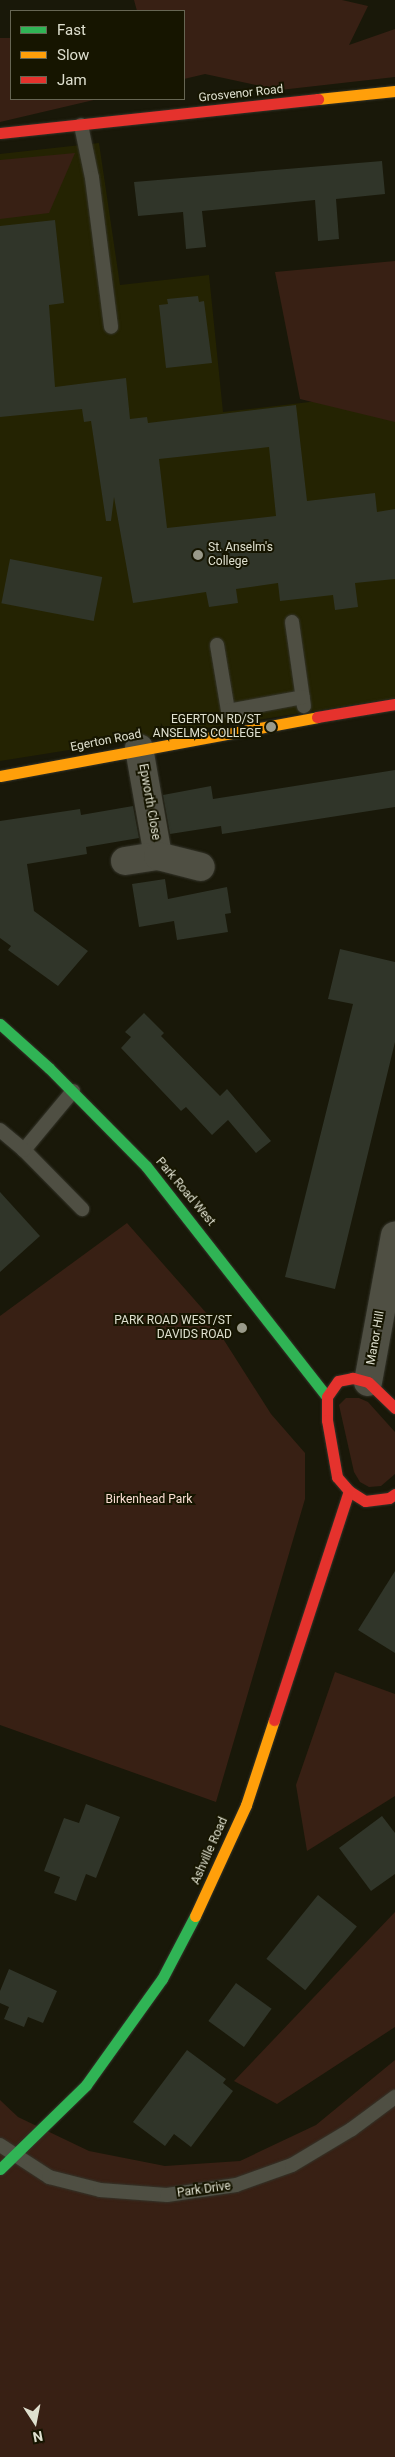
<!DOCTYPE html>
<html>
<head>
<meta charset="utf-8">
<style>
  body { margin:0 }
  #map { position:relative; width:395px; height:2457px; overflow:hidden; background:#191809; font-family:Roboto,sans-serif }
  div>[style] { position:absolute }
  .built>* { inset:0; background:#242302 }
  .green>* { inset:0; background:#382014 }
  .building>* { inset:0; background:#303529; transform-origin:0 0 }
  .roads { filter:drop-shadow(0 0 1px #34342a) drop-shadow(0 0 1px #34342a) }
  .lane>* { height:14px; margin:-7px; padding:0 7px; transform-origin:7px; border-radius:7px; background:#4f4f43 }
  .street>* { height:28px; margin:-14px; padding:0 14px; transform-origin:14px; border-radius:14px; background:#4f4f43 }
  .fast>* { height:11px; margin:-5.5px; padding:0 5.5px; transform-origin:5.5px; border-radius:5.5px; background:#30b455 }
  .slow>* { height:11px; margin:-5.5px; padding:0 5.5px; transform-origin:5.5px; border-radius:5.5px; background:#ff9f0a }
  .jam>* { height:11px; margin:-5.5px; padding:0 5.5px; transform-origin:5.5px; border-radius:5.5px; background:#e5322d }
  .dots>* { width:14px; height:14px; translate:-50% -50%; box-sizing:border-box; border:2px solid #161500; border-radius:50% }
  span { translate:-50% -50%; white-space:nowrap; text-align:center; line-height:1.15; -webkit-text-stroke:4px #161500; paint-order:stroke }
  .street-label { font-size:12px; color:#dfe0cf }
  .poi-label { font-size:12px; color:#dfe0cf }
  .left { translate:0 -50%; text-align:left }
  .right { translate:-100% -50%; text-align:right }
  .park-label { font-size:12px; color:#faddd2 }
  .legend { position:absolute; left:10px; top:10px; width:175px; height:90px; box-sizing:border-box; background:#161500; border:1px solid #666653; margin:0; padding:6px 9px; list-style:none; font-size:15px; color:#dfe0cf }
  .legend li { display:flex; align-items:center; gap:10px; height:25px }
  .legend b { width:25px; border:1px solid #666653 }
  .north { position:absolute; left:10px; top:2397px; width:50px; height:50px; -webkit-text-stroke:4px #161500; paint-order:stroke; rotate:169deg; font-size:14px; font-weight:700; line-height:20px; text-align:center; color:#dfe0cf }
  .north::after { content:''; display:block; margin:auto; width:18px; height:22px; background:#dfe0cf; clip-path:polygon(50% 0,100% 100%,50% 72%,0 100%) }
</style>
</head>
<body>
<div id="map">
  <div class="built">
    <div style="clip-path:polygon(99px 143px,120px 285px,209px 275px,223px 412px,395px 392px,395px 698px,0 761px,0 154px)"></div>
  </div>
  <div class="green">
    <div style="clip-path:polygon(134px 0,342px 0,368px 6px,349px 45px,395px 29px,395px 77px,280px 90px,205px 74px,184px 79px,184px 11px,137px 11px)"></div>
    <div style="clip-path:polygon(0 38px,11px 38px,11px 99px,98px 99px,0 122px)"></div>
    <div style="clip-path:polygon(75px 153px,49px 213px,0 219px,0 160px)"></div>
    <div style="clip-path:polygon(395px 261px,395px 422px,300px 399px,275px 272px)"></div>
    <div style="clip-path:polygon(127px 1223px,208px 1315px,271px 1414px,305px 1453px,305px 1499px,216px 1802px,0 1725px,0 1316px)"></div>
    <div style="clip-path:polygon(346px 1398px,359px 1398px,368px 1402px,395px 1432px,395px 1474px,381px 1486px,369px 1487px,360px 1482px,354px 1472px,339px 1405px)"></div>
    <div style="clip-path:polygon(335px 1672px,395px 1694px,395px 1796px,307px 1851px,296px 1785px)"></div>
    <div style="clip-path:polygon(395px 1912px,395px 2027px,277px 2104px,234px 2081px)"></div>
    <div style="clip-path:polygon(395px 2060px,395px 2457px,0 2457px,0 2100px,18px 2117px,89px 2151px,165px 2166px,240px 2161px,316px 2125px)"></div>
  </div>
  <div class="building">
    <div style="clip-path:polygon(382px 161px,385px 194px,336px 199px,339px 239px,318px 241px,315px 200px,202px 211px,206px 247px,186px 249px,183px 212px,138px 216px,134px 182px)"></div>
    <div style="clip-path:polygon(evenodd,55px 220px,64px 303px,49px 305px,55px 387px,126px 378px,130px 419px,147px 417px,148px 423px,296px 405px,307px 501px,375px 493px,377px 512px,395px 509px,395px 579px,355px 583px,358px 607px,335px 610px,333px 595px,280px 601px,278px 583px,236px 589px,238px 603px,209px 607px,206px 592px,133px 603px,114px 497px,111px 521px,106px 521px,91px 421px,84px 422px,82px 409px,0 417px,0 226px,55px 220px,269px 447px,276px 516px,167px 528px,159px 459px,269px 447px)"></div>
    <div style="clip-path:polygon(198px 296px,199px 302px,204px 301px,212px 363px,166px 368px,159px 305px,168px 304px,167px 299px)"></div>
    <div style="left:10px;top:559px;width:94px;height:45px;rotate:11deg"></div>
    <div style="clip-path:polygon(395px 770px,395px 807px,222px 834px,221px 826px,170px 834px,163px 795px,211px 786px,213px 799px)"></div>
    <div style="clip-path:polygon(133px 806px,139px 838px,86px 847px,87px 854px,27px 864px,34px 911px,88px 951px,58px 986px,8px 950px,11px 946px,0 938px,0 821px,80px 809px,81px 815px)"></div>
    <div style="clip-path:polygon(165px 879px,168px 899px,227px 887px,231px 913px,225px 914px,228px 932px,177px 940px,174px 921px,139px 927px,132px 884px)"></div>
    <div style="clip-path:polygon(340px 949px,395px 962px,395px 1042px,335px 1289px,285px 1277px,353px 1004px,328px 999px)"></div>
    <div style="clip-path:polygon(144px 1013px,164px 1033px,161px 1036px,220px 1096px,227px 1089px,271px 1141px,256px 1153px,228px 1120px,212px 1135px,186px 1107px,181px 1111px,121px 1048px,131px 1037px,125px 1032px)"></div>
    <div style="clip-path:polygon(0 1192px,40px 1236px,0 1272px)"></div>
    <div style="clip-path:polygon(395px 1571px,395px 1653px,358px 1630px)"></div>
    <div style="clip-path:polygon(86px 1804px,120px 1817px,96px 1878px,86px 1874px,76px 1901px,54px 1893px,60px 1877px,44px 1871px,64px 1818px,79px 1823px)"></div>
    <div style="clip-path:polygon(382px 1816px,395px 1833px,395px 1874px,371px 1891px,339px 1848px)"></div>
    <div style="left:318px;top:1895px;width:50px;height:82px;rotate:39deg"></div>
    <div style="clip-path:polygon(9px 1969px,57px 1991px,43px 2023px,28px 2017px,24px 2027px,4px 2019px,9px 2007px,0 2003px,0 1991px)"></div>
    <div style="left:236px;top:1983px;width:44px;height:47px;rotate:36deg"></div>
    <div style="clip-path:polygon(187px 2050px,226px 2079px,223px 2083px,233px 2091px,191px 2147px,174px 2134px,165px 2146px,133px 2122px)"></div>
  </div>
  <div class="roads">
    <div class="lane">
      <div style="left:81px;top:125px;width:54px;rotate:78.3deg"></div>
      <div style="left:92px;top:178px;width:150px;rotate:82.7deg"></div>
      <div style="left:292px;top:622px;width:85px;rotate:81.9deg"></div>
      <div style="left:217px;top:645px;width:67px;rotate:80.5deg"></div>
      <div style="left:228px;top:711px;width:76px;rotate:-10.6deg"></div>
      <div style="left:73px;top:1091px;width:77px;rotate:129.7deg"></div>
      <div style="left:24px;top:1150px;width:83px;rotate:45.5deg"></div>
      <div style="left:0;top:1130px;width:31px;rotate:40deg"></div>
      <div style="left:0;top:2145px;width:59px;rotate:33.1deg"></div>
      <div style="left:49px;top:2177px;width:53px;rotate:14.3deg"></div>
      <div style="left:100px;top:2190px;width:67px;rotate:4.3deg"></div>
      <div style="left:167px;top:2195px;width:70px;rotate:-8.2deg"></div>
      <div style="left:236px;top:2185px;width:59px;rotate:-19.7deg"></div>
      <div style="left:292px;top:2165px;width:70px;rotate:-31deg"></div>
      <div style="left:352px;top:2129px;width:54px;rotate:-36.7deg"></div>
    </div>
    <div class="street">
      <div style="left:139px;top:748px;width:110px;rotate:80deg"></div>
      <div style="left:125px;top:861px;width:33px;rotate:-9deg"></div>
      <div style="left:158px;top:856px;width:44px;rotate:14.3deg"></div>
      <div style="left:368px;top:1382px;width:149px;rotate:-79.6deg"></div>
    </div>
    <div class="fast">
      <div style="left:0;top:1024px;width:66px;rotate:41.9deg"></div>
      <div style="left:49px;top:1068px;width:138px;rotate:45.3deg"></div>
      <div style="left:146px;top:1166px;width:293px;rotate:51.9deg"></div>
      <div style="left:0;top:2169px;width:120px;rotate:-44.3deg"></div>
      <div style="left:86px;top:2085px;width:130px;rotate:-54.4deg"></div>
      <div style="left:162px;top:1979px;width:71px;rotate:-62.4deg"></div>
    </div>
    <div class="slow">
      <div style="left:318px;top:99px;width:77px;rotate:-5.9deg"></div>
      <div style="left:0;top:776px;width:322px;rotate:-10.5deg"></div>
      <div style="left:195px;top:1916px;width:122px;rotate:-65.3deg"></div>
      <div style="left:246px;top:1805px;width:89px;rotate:-71.8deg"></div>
    </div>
    <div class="jam">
      <div style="left:0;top:133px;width:320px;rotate:-6.1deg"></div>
      <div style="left:317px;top:717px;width:79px;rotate:-9.5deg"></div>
      <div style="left:395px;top:1408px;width:37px;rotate:-136deg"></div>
      <div style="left:368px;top:1382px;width:16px;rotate:-165deg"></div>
      <div style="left:353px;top:1378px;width:15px;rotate:169deg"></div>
      <div style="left:338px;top:1381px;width:19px;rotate:125deg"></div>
      <div style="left:327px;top:1397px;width:23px;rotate:90deg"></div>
      <div style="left:327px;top:1420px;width:58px;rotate:80deg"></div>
      <div style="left:337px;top:1477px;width:18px;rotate:49deg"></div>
      <div style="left:349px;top:1491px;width:19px;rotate:32deg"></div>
      <div style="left:365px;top:1501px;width:24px;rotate:-7deg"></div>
      <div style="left:389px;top:1498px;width:7px;rotate:-34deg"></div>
      <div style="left:274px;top:1720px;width:241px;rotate:-71.9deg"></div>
    </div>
  </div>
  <div class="dots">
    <div style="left:198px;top:555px;background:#9a9a8a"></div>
    <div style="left:271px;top:727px;background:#9a9a8a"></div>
    <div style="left:242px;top:1328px;background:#9a9a8a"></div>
  </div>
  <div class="street-label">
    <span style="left:241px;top:94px;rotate:-6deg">Grosvenor Road</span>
    <span style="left:106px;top:741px;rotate:-11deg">Egerton Road</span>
    <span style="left:149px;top:802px;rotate:80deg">Epworth Close</span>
    <span style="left:185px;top:1192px;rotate:50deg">Park Road West</span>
    <span style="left:376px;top:1338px;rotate:-80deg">Manor Hill</span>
    <span style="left:210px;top:1851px;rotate:-66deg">Ashville Road</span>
    <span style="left:204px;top:2190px;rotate:-8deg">Park Drive</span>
  </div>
  <div class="poi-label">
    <span class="left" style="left:208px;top:555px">St. Anselm's<br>College</span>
    <span class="right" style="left:261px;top:727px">EGERTON RD/ST<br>ANSELMS COLLEGE</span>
    <span class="right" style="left:232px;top:1328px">PARK ROAD WEST/ST<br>DAVIDS ROAD</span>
  </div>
  <div class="park-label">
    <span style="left:149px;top:1500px">Birkenhead Park</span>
  </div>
  <ul class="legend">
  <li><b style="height:6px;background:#30b455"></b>Fast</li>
  <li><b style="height:6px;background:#ff9f0a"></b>Slow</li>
  <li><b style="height:6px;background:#e5322d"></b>Jam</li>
  </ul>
  <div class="north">N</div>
</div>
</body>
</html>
